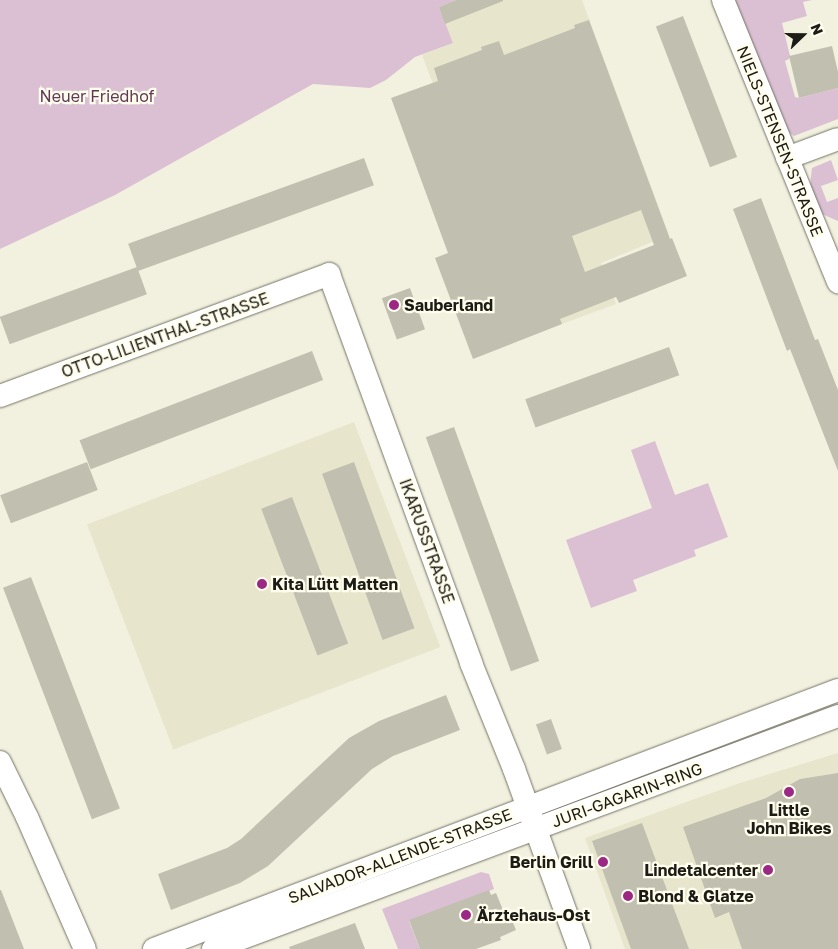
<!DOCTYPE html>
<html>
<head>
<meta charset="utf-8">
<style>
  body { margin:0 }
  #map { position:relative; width:838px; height:949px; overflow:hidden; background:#f2f0df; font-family:"Golos Text",sans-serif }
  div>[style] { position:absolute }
  .built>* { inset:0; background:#e8e5cd; transform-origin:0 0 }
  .green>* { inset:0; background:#dbc0d3 }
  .building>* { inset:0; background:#c1c0b0; transform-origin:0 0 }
  .roads { filter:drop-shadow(0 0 1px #757465) drop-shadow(0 0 1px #757465) }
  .minor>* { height:22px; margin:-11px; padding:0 11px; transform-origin:11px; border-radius:11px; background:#fff }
  .dots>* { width:14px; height:14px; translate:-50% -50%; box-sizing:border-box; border:2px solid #fffdec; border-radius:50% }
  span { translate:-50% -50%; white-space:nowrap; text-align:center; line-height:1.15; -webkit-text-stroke:4.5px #fffdec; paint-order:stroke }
  .park-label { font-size:16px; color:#603856 }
  .street-label { font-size:16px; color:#1c1b15 }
  .poi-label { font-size:16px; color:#1c1b15; font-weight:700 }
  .left { translate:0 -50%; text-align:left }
  .right { translate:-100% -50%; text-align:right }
  .north { position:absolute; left:778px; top:10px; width:50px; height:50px; -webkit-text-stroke:4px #fffdec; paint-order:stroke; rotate:68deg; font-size:14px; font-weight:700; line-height:20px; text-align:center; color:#1c1b15 }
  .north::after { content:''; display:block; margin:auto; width:18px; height:22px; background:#1c1b15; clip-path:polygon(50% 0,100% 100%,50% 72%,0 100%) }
</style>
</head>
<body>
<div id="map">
  <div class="built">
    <div style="clip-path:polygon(456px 0,582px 0,669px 235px,601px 263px,616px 304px,529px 336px,422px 55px,453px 43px,439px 7px)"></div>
    <div style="left:354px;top:422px;width:241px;height:286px;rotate:69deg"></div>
    <div style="clip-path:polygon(838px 753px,838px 949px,625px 949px,585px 838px,740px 783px)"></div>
  </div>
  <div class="green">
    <div style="clip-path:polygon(0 0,456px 0,439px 7px,453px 43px,415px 57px,386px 80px,370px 88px,313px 84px,115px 195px,0 249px)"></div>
    <div style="clip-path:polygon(733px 0,812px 0,803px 2px,807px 16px,782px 23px,790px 56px,789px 59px,785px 61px,795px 97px,799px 98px,838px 88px,838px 119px,794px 136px,784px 129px)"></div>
    <div style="clip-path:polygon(831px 160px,838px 180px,821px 186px,827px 202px,838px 198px,838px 221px,822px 214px,810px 185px,812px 168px)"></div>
    <div style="clip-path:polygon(655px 441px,675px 495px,708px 483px,728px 537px,694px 550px,696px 556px,633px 580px,637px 591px,591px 608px,566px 540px,652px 508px,631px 450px)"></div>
    <div style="clip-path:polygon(481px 872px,489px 874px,494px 889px,409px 921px,420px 949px,398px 949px,382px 909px)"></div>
  </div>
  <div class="building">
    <div style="clip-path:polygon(456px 0,503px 0,503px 1px,445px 24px,439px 7px)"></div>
    <div style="left:683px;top:16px;width:151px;height:29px;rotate:69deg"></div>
    <div style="clip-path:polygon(evenodd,589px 20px,670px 239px,672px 238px,687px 276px,619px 303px,616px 297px,560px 319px,562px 324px,473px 359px,435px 258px,448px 253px,391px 98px,438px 81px,434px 68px,482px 50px,481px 47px,499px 41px,504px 55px,575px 28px,574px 25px,589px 20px,641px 210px,654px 245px,585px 272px,572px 236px,641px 210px)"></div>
    <div style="clip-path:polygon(832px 46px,838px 72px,838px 88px,799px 98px,789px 56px)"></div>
    <div style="left:364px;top:158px;width:29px;height:251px;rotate:70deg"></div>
    <div style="clip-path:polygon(761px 198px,815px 340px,818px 339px,838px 390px,838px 471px,790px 349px,787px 351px,733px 209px)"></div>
    <div style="left:137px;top:267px;width:29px;height:146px;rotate:70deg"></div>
    <div style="left:410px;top:288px;width:44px;height:30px;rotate:70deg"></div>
    <div style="left:669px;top:347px;width:30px;height:153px;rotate:70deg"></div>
    <div style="left:312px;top:351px;width:31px;height:249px;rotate:69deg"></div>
    <div style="left:454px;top:427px;width:249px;height:30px;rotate:70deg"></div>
    <div style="left:87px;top:462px;width:30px;height:93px;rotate:69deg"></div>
    <div style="left:354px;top:462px;width:177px;height:34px;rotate:70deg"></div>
    <div style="left:292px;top:497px;width:157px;height:33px;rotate:69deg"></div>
    <div style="left:31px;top:577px;width:248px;height:30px;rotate:69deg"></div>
    <div style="clip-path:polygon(446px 695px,460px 730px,393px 756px,372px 769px,268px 866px,240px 883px,171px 910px,158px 874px,227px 848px,241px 839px,349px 738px,379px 721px)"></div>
    <div style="left:551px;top:719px;width:32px;height:16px;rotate:70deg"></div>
    <div style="clip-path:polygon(838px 773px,838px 949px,742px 949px,729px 912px,715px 918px,683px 827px,766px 798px,800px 779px)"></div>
    <div style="clip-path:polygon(642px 823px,689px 949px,631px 949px,592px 841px)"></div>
    <div style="clip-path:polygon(0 890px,1px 890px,24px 949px,0 949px)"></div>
    <div style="clip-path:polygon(489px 890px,491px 895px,496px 893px,503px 910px,507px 908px,516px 930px,500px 937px,501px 940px,476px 949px,420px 949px,409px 920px)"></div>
    <div style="clip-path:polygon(355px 923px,365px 949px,290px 949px,289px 947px)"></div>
  </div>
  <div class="roads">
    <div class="minor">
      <div style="left:723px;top:0;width:305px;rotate:67.8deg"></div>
      <div style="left:787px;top:158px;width:54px;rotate:-20.4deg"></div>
      <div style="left:0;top:396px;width:351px;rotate:-20.3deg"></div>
      <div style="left:329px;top:274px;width:414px;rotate:69.9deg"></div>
      <div style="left:471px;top:663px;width:114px;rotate:67.9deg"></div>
      <div style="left:514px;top:769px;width:191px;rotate:70.1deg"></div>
      <div style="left:0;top:762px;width:61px;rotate:63.9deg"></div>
      <div style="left:27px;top:817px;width:144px;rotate:66.3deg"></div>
      <div style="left:154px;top:949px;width:731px;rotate:-20.74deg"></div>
      <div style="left:213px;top:949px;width:667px;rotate:-20.45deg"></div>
    </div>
  </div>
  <div class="dots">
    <div style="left:394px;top:305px;background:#9b2885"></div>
    <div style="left:262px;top:584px;background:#9b2885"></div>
    <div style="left:789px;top:792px;background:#9b2885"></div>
    <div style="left:603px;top:862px;background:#9b2885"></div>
    <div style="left:768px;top:870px;background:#9b2885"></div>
    <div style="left:628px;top:896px;background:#9b2885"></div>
    <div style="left:466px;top:915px;background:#9b2885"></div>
  </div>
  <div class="park-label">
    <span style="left:97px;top:96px">Neuer Friedhof</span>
  </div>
  <div class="street-label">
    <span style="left:780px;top:141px;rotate:68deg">NIELS-STENSEN-STRASSE</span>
    <span style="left:165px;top:335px;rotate:-20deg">OTTO-LILIENTHAL-STRASSE</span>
    <span style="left:427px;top:541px;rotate:70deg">IKARUSSTRASSE</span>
    <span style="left:627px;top:795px;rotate:-20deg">JURI-GAGARIN-RING</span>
    <span style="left:400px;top:856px;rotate:-21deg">SALVADOR-ALLENDE-STRASSE</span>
  </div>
  <div class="poi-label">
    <span class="left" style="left:404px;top:305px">Sauberland</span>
    <span class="left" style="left:272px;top:584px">Kita Lütt Matten</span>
    <span style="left:789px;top:819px">Little<br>John Bikes</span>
    <span class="right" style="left:593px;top:862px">Berlin Grill</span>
    <span class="right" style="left:758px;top:870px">Lindetalcenter</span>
    <span class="left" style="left:638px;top:896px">Blond &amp; Glatze</span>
    <span class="left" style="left:477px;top:915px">Ärztehaus-Ost</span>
  </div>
  <div class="north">N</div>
</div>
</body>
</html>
